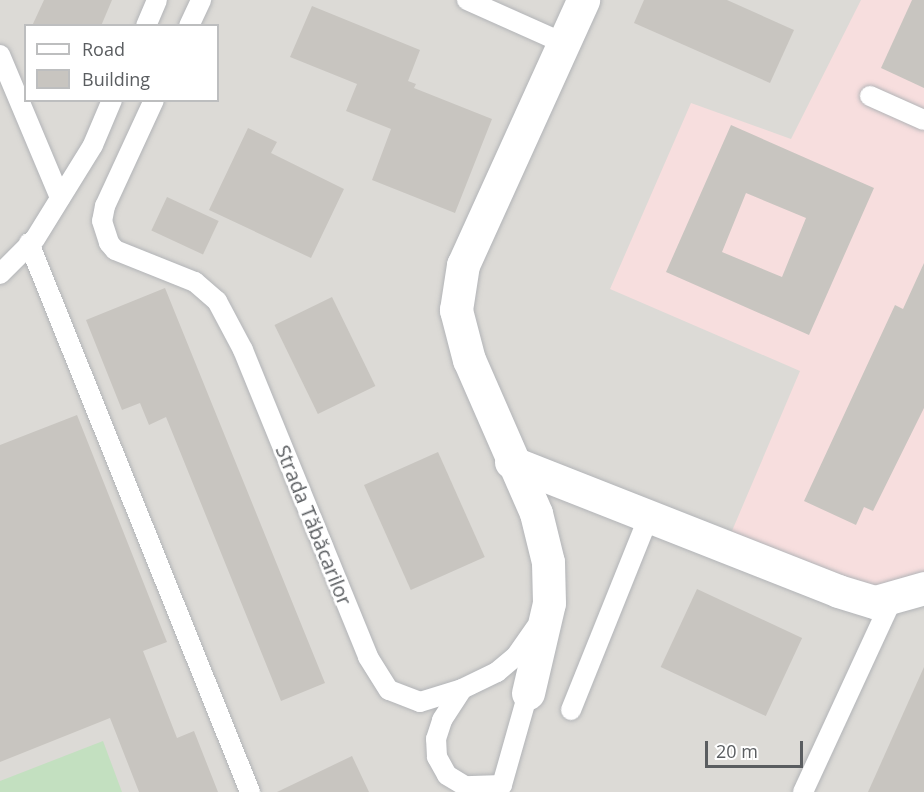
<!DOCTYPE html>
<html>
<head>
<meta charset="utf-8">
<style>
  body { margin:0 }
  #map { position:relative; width:924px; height:792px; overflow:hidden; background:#ebe8e1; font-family:"Open Sans",sans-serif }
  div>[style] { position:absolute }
  .industrial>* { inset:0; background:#dcdad6 }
  .medical>* { inset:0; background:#f7dede }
  .green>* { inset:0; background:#c3e0c0 }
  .building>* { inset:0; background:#c8c5c0; transform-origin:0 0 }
  .roads { filter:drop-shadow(0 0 2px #b2b4b7) drop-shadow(0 0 2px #b2b4b7) }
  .lane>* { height:20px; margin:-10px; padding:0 10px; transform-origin:10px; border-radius:10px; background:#fff }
  .street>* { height:33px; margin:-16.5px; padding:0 16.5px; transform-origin:16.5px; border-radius:16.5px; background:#fff }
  span { translate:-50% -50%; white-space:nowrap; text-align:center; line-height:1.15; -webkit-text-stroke:5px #fff; paint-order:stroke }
  .street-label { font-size:20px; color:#5a5d60 }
  .legend { position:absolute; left:24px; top:24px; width:195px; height:78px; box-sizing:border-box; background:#fff; border:2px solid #bdbebf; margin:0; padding:8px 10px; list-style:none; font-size:18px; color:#5a5d60 }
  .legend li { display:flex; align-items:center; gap:12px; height:30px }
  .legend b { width:30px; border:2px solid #bdbebf }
  .scale { position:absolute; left:705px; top:741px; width:98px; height:27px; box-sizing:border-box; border:3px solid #5a5d60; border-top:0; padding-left:8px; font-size:18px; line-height:21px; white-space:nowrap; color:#5a5d60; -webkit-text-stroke:4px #fff; paint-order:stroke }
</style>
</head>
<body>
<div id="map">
  <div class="industrial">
    <div style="clip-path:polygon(evenodd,0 0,924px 0,924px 792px,0 792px,0 0,26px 26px,218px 26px,218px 100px,26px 100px,26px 26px)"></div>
  </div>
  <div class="medical">
    <div style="clip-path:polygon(861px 0,924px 0,924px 588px,893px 597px,726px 545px,800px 371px,610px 289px,691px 103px,791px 139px)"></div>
  </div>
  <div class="green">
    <div style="clip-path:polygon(103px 741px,122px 792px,0 792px,0 781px)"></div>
  </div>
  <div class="building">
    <div style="clip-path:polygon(44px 0,112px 0,101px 26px,32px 26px)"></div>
    <div style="clip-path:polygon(644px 0,727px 0,794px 30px,770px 83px,634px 23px)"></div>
    <div style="clip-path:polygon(912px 0,924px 0,924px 88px,881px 68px)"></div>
    <div style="clip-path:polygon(312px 6px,420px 50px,408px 81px,416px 84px,414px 88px,492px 119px,455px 213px,372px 180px,391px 129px,346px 111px,357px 84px,290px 57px)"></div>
    <div style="clip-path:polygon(evenodd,731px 125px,874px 188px,809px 335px,666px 272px,731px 125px,746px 193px,806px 218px,782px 277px,722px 252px,746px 193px)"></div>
    <div style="clip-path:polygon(248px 128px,277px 142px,271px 153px,344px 189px,311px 258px,209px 210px)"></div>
    <div style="left:167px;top:197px;width:57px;height:37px;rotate:25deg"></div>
    <div style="clip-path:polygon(924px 263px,924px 408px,873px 511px,864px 507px,856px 525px,804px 501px,895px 305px,903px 309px)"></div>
    <div style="clip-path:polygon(165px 288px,325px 683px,281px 701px,166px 417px,149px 425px,140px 403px,122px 410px,86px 320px)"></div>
    <div style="left:332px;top:297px;width:99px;height:64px;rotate:64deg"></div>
    <div style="clip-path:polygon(77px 415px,167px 642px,143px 651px,177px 738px,194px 731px,218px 792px,139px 792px,110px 718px,0 762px,0 445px)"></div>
    <div style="left:438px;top:452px;width:115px;height:81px;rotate:66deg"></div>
    <div style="left:697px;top:589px;width:116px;height:86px;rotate:25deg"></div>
    <div style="clip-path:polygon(924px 667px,924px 792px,868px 792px)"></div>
    <div style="clip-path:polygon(352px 756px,369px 792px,277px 792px)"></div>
  </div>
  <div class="roads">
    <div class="lane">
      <div style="left:467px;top:0;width:105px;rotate:24.1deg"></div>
      <div style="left:146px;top:26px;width:28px;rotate:-67deg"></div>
      <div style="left:189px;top:26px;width:29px;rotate:-65deg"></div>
      <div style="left:0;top:55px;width:155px;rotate:67.2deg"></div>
      <div style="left:870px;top:96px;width:59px;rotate:24deg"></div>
      <div style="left:154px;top:100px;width:117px;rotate:114.8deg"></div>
      <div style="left:105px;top:206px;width:15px;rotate:101deg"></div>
      <div style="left:102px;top:221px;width:23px;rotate:72deg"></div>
      <div style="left:109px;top:243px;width:9px;rotate:49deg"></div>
      <div style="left:115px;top:250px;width:86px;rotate:21.8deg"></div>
      <div style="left:195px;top:282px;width:29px;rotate:41deg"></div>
      <div style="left:217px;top:301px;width:55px;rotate:62deg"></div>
      <div style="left:243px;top:350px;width:331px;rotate:67.8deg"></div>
      <div style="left:368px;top:657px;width:39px;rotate:58deg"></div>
      <div style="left:389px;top:690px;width:33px;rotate:21deg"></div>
      <div style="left:420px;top:702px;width:44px;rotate:-17.2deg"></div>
      <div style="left:29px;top:243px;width:592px;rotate:68.07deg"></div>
      <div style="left:0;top:274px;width:49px;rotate:-45deg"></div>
      <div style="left:35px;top:239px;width:110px;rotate:-58.3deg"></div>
      <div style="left:93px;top:145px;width:49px;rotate:-67.1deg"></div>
      <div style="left:528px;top:693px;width:96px;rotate:105.8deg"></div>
      <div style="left:502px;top:785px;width:37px;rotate:178deg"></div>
      <div style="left:465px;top:786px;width:21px;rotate:-149deg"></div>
      <div style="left:447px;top:775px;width:21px;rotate:-119deg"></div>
      <div style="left:437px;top:757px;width:18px;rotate:-93deg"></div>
      <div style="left:436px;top:739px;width:20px;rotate:-72deg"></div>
      <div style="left:442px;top:720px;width:37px;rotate:-57deg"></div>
      <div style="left:462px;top:689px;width:39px;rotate:-26deg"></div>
      <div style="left:497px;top:672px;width:25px;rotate:-40deg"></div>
      <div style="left:516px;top:656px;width:35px;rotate:-55deg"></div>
      <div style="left:571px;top:710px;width:212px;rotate:-68.1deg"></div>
      <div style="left:803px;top:792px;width:215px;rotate:-65.2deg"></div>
    </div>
    <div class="street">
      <div style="left:511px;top:462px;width:352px;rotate:21.5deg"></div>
      <div style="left:838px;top:591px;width:39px;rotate:17deg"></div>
      <div style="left:875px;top:602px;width:51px;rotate:-15.9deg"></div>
      <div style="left:528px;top:693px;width:92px;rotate:-76.9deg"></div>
      <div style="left:549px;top:603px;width:41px;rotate:-91.4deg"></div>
      <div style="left:548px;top:562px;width:50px;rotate:-103.8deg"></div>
      <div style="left:536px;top:513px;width:167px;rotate:-113.6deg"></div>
      <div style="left:469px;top:360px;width:52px;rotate:-104.6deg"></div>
      <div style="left:456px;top:310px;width:46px;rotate:-81.2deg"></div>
      <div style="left:463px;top:265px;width:291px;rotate:-65.6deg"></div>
    </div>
  </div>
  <div class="street-label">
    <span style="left:314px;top:525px;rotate:68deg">Strada Tăbăcarilor</span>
  </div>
  <ul class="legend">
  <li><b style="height:8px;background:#fff"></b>Road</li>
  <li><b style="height:16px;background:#c8c5c0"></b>Building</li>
  </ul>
  <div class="scale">20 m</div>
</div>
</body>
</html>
